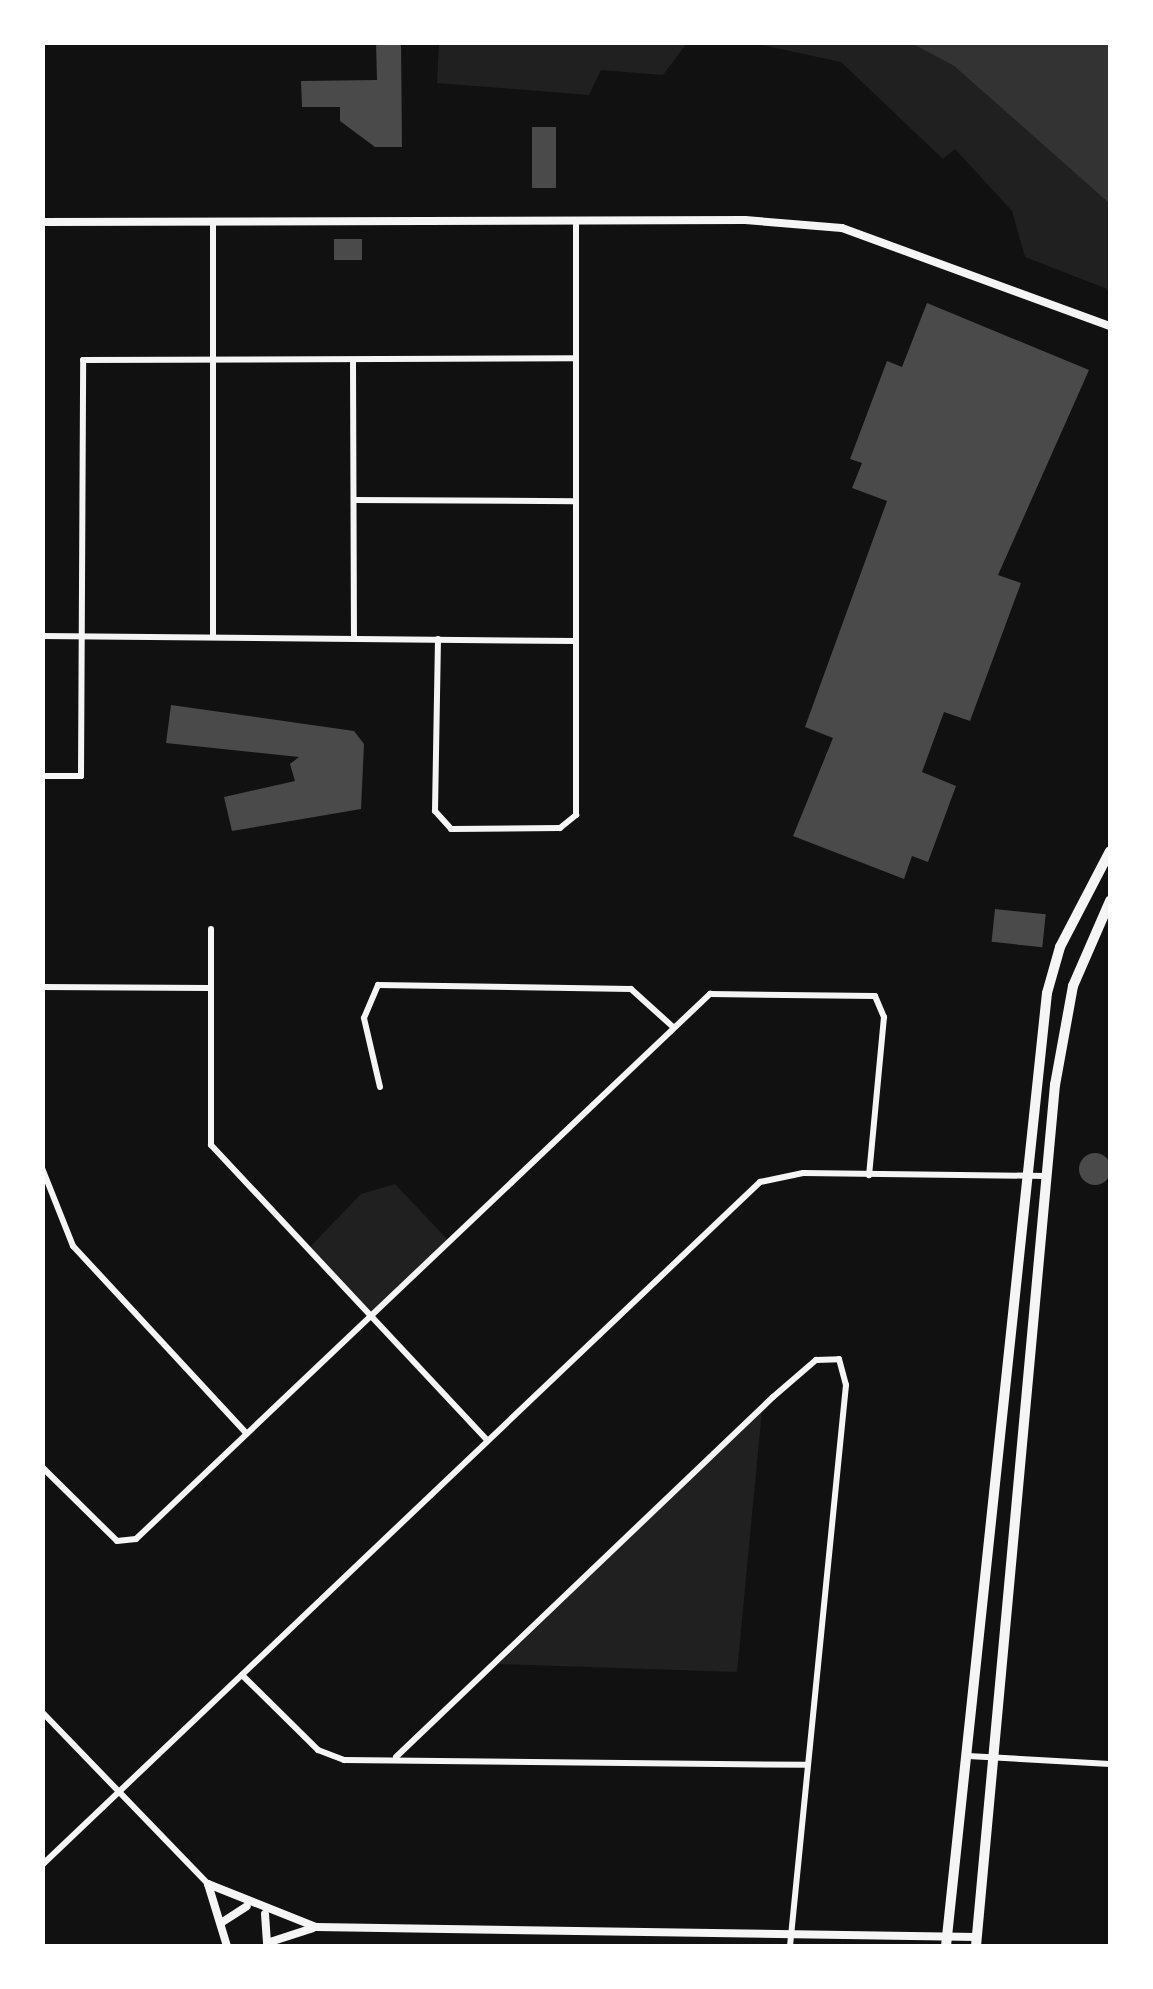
<!DOCTYPE html>
<html>
<head>
<meta charset="utf-8">
<style>
  body { margin:0 }
  #map { position:relative; width:1153px; height:1989px; overflow:hidden; background:#111; font-family:Literata,serif }
  div>[style] { position:absolute }
  .green>* { inset:0; background:#202020 }
  .water>* { inset:0; background:#333 }
  .building>* { inset:0; background:#4a4a4a; transform-origin:0 0 }
  .round { border-radius:50% }
  .minor>* { height:6px; margin:-3px; padding:0 3px; transform-origin:3px; border-radius:3px; background:#f5f5f5 }
  .tertiary>* { height:8px; margin:-4px; padding:0 4px; transform-origin:4px; border-radius:4px; background:#f5f5f5 }
  .trunk>* { height:10px; margin:-5px; padding:0 5px; transform-origin:5px; border-radius:5px; background:#f5f5f5 }
  span { translate:-50% -50%; white-space:nowrap; text-align:center; line-height:1.15; -webkit-text-stroke:10px #fff; paint-order:stroke }
  .frame { position:absolute; inset:0; border:45px solid #fff; pointer-events:none }
</style>
</head>
<body>
<div id="map">
  <div class="green">
    <div style="clip-path:polygon(439px 43px,439px 42px,687px 43px,663px 75px,601px 70px,589px 95px,437px 83px)"></div>
    <div style="clip-path:polygon(753px 43px,911px 43px,954px 66px,1110px 204px,1110px 290px,1025px 257px,1012px 211px,955px 149px,943px 159px,841px 62px)"></div>
    <div style="clip-path:polygon(395px 1184px,448px 1240px,367px 1316px,307px 1250px,361px 1194px)"></div>
    <div style="clip-path:polygon(762px 1410px,737px 1672px,499px 1664px)"></div>
  </div>
  <div class="water">
    <div style="clip-path:polygon(911px 43px,1110px 43px,1110px 204px,954px 66px)"></div>
  </div>
  <div class="building">
    <div style="clip-path:polygon(376px 42px,401px 42px,402px 147px,375px 147px,340px 121px,340px 107px,302px 107px,301px 81px,377px 80px)"></div>
    <div style="left:532px;top:127px;width:24px;height:61px"></div>
    <div style="left:334px;top:239px;width:28px;height:21px"></div>
    <div style="clip-path:polygon(927px 303px,1089px 370px,998px 575px,1021px 583px,970px 721px,944px 712px,922px 772px,956px 786px,928px 862px,912px 856px,904px 879px,793px 836px,833px 738px,805px 727px,887px 501px,852px 488px,862px 463px,850px 459px,887px 361px,902px 367px)"></div>
    <div style="clip-path:polygon(171px 705px,354px 731px,364px 744px,361px 809px,232px 831px,224px 797px,295px 781px,290px 764px,299px 757px,166px 743px)"></div>
    <div style="left:995px;top:909px;width:51px;height:33px;rotate:6deg"></div>
    <div class="round" style="left:1079px;top:1153px;width:32px;height:32px"></div>
  </div>
  <div class="minor">
    <div style="left:213px;top:221px;width:416px;rotate:90deg"></div>
    <div style="left:353px;top:360px;width:278px;rotate:89.8deg"></div>
    <div style="left:354px;top:500px;width:222px;rotate:0.3deg"></div>
    <div style="left:42px;top:636px;width:534px;rotate:0.54deg"></div>
    <div style="left:438px;top:639px;width:172px;rotate:91deg"></div>
    <div style="left:435px;top:811px;width:24px;rotate:48deg"></div>
    <div style="left:451px;top:829px;width:109px;rotate:-0.5deg"></div>
    <div style="left:560px;top:828px;width:21px;rotate:-39deg"></div>
    <div style="left:576px;top:815px;width:593px;rotate:-90deg"></div>
    <div style="left:42px;top:776px;width:39px"></div>
    <div style="left:81px;top:776px;width:416px;rotate:-89.7deg"></div>
    <div style="left:83px;top:360px;width:493px;rotate:-0.2deg"></div>
    <div style="left:211px;top:929px;width:216px;rotate:90deg"></div>
    <div style="left:211px;top:1145px;width:404px;rotate:46.9deg"></div>
    <div style="left:42px;top:987px;width:168px;rotate:0.3deg"></div>
    <div style="left:380px;top:1087px;width:71px;rotate:-103.1deg"></div>
    <div style="left:364px;top:1018px;width:36px;rotate:-67deg"></div>
    <div style="left:378px;top:985px;width:253px;rotate:0.9deg"></div>
    <div style="left:631px;top:989px;width:55px;rotate:42.1deg"></div>
    <div style="left:42px;top:1168px;width:84px;rotate:68.3deg"></div>
    <div style="left:73px;top:1246px;width:255px;rotate:47.2deg"></div>
    <div style="left:42px;top:1467px;width:105px;rotate:44.6deg"></div>
    <div style="left:117px;top:1541px;width:19px;rotate:-6deg"></div>
    <div style="left:136px;top:1539px;width:792px;rotate:-43.52deg"></div>
    <div style="left:710px;top:994px;width:165px;rotate:0.7deg"></div>
    <div style="left:875px;top:996px;width:23px;rotate:67deg"></div>
    <div style="left:884px;top:1017px;width:159px;rotate:95.4deg"></div>
    <div style="left:242px;top:1675px;width:107px;rotate:44.6deg"></div>
    <div style="left:318px;top:1750px;width:28px;rotate:21deg"></div>
    <div style="left:344px;top:1760px;width:463px;rotate:0.6deg"></div>
    <div style="left:42px;top:1712px;width:239px;rotate:46deg"></div>
    <div style="left:968px;top:1756px;width:142px;rotate:3.2deg"></div>
    <div style="left:396px;top:1757px;width:521px;rotate:-43.68deg"></div>
    <div style="left:773px;top:1397px;width:57px;rotate:-40.7deg"></div>
    <div style="left:816px;top:1360px;width:23px;rotate:-2deg"></div>
    <div style="left:839px;top:1359px;width:27px;rotate:75deg"></div>
    <div style="left:846px;top:1385px;width:564px;rotate:95.7deg"></div>
    <div style="left:42px;top:1865px;width:991px;rotate:-43.57deg"></div>
    <div style="left:760px;top:1182px;width:44px;rotate:-11.8deg"></div>
    <div style="left:803px;top:1173px;width:243px;rotate:0.7deg"></div>
  </div>
  <div class="tertiary">
    <div style="left:42px;top:222px;width:703px;rotate:-0.16deg"></div>
    <div style="left:745px;top:220px;width:97px;rotate:4.7deg"></div>
    <div style="left:842px;top:228px;width:285px;rotate:20.1deg"></div>
    <div style="left:208px;top:1884px;width:116px;rotate:21.7deg"></div>
    <div style="left:316px;top:1927px;width:661px;rotate:0.87deg"></div>
    <div style="left:208px;top:1884px;width:65px;rotate:73deg"></div>
    <div style="left:265px;top:1914px;width:32px;rotate:86deg"></div>
    <div style="left:224px;top:1921px;width:27px;rotate:-33deg"></div>
    <div style="left:270px;top:1942px;width:45px;rotate:-18deg"></div>
  </div>
  <div class="trunk">
    <div style="left:946px;top:1946px;width:958px;rotate:-83.95deg"></div>
    <div style="left:1047px;top:993px;width:48px;rotate:-74.2deg"></div>
    <div style="left:1060px;top:947px;width:108px;rotate:-62.5deg"></div>
    <div style="left:976px;top:1946px;width:865px;rotate:-84.76deg"></div>
    <div style="left:1055px;top:1085px;width:101px;rotate:-79.7deg"></div>
    <div style="left:1073px;top:986px;width:93px;rotate:-66.5deg"></div>
  </div>
  <div class="frame"></div>
</div>
</body>
</html>
